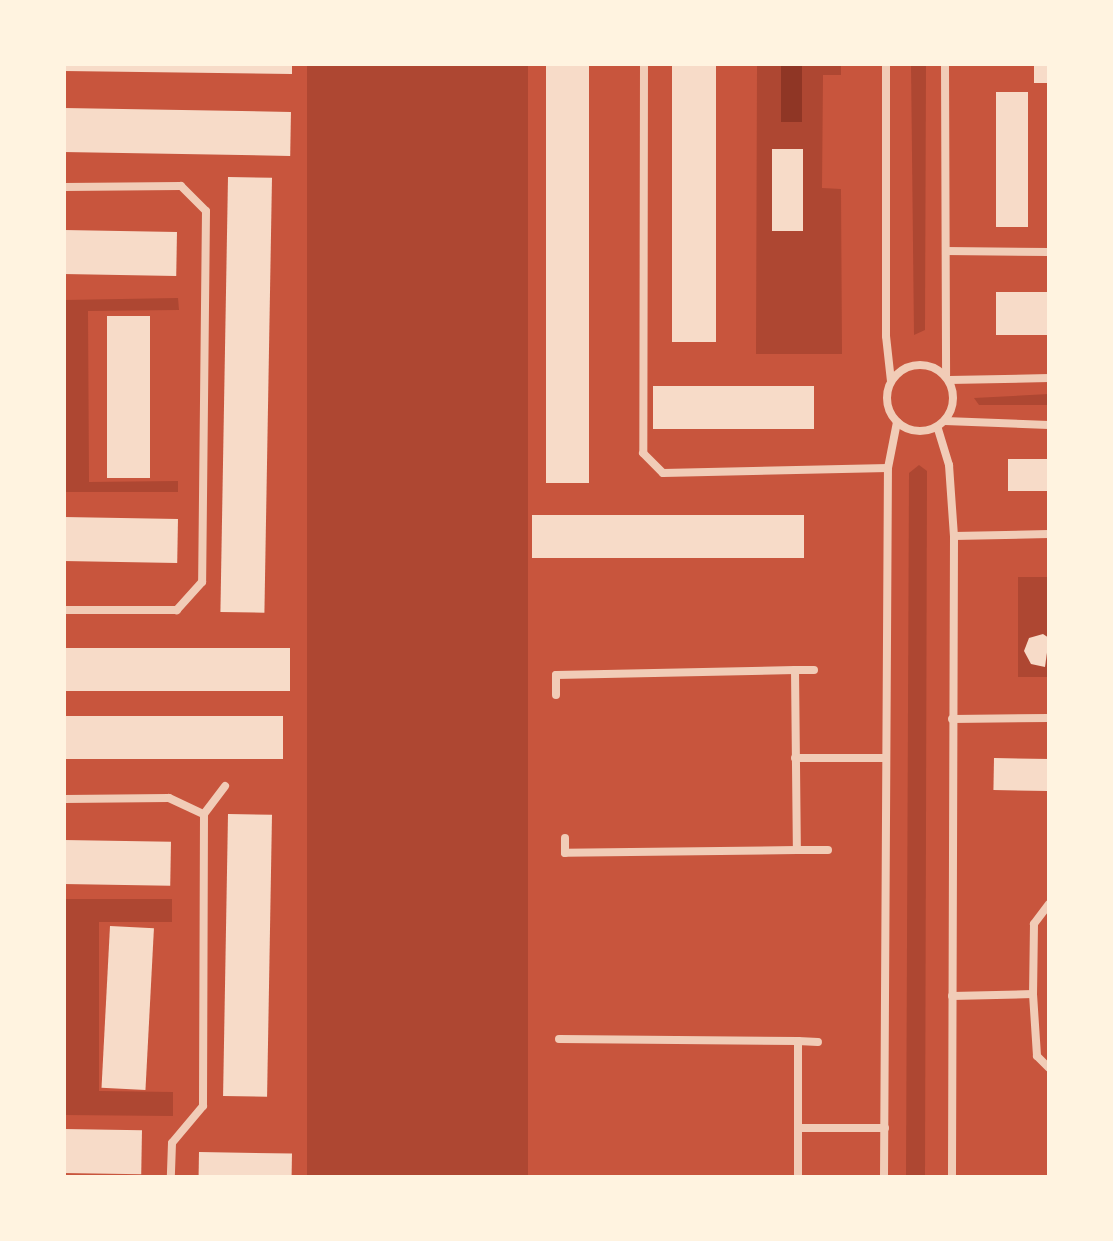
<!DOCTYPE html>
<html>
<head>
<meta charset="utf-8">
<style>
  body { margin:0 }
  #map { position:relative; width:1113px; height:1241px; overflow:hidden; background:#c8553d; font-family:"Noto Sans",sans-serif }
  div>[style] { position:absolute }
  .green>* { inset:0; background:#ae4732; transform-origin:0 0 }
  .water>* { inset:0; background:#8f3625; transform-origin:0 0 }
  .building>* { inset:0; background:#f7dbc8; transform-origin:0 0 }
  .minor>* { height:8px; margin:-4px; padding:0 4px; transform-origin:4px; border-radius:4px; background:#f1ccb7 }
  .minor>.ring { margin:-4px; padding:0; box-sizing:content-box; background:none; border:8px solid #f1ccb7; border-radius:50% }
  span { translate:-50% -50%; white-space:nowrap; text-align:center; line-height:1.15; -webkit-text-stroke:8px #fff3e0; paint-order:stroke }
  .frame { position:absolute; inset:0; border:66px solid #fff3e0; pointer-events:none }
</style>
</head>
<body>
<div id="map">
  <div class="green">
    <div style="left:307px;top:64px;width:221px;height:1113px"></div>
    <div style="clip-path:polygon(757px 64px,841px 64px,841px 75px,823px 75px,822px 188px,841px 189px,842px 354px,756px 354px)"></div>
    <div style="clip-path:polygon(911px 64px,926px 64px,925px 330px,914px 335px)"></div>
    <div style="clip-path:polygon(178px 298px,179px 310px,88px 311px,89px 482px,178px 481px,178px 492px,64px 492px,64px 300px)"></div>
    <div style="clip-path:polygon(1049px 394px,1049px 405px,979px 405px,974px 398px)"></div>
    <div style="clip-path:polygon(919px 465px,927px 471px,925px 1177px,906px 1177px,909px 473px)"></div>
    <div style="left:1049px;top:577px;width:100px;height:31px;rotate:90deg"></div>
    <div style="clip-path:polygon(64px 899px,172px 899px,172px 922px,99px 922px,99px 1091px,173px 1092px,173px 1116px,64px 1115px)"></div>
  </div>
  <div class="water">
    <div style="left:781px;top:64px;width:21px;height:58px"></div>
  </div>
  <div class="building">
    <div style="clip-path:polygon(64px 64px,292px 64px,292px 74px,64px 71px)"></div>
    <div style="left:546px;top:64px;width:43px;height:419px"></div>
    <div style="left:672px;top:64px;width:44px;height:278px"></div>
    <div style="left:1034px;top:64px;width:15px;height:19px"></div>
    <div style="left:996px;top:92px;width:32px;height:135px"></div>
    <div style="left:64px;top:108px;width:227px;height:44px;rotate:1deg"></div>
    <div style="left:772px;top:149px;width:31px;height:82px"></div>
    <div style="left:228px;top:177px;width:44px;height:435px;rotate:1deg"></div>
    <div style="left:64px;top:230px;width:113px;height:44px;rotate:1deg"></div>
    <div style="left:996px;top:292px;width:53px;height:43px"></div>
    <div style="left:107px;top:316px;width:43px;height:162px"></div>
    <div style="left:653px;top:386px;width:161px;height:43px"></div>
    <div style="left:1008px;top:459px;width:41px;height:32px"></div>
    <div style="left:532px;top:515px;width:272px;height:43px"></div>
    <div style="left:64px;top:517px;width:114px;height:44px;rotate:1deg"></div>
    <div style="clip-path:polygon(1043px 634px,1049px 638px,1045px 667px,1031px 664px,1024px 651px,1029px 638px)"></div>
    <div style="left:64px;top:648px;width:226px;height:43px"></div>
    <div style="left:64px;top:716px;width:219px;height:43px"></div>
    <div style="left:994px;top:758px;width:55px;height:32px;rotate:1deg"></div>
    <div style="left:228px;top:814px;width:44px;height:282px;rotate:1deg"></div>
    <div style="left:64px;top:840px;width:107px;height:44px;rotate:1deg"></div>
    <div style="left:110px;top:926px;width:44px;height:162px;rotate:3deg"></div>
    <div style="left:64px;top:1129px;width:78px;height:44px;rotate:1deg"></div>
    <div style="left:199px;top:1152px;width:93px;height:25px;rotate:1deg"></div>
  </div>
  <div class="minor">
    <div style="left:644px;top:64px;width:389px;rotate:90.1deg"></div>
    <div style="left:643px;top:453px;width:28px;rotate:45deg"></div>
    <div style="left:663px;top:473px;width:225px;rotate:-1.3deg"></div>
    <div style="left:886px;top:64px;width:272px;rotate:90deg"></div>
    <div style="left:886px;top:336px;width:45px;rotate:83.7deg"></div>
    <div style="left:945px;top:64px;width:311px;rotate:89.8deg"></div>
    <div style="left:64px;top:187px;width:117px;rotate:-0.5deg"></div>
    <div style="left:181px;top:186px;width:35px;rotate:45deg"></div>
    <div style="left:206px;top:211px;width:371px;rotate:90.6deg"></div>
    <div style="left:202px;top:582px;width:38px;rotate:132deg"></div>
    <div style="left:177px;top:610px;width:113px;rotate:180deg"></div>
    <div style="left:946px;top:251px;width:103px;rotate:0.6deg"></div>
    <div class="ring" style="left:887px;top:365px;width:58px;height:58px"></div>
    <div style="left:949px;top:380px;width:100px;rotate:-1.1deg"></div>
    <div style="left:945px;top:421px;width:104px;rotate:2.2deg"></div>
    <div style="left:938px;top:429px;width:38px;rotate:73deg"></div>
    <div style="left:949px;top:465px;width:71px;rotate:86deg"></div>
    <div style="left:954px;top:536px;width:641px;rotate:90.18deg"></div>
    <div style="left:954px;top:536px;width:95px;rotate:-1.2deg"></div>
    <div style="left:795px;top:670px;width:19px"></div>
    <div style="left:556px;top:695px;width:20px;rotate:-90deg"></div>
    <div style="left:556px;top:675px;width:239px;rotate:-1.2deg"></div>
    <div style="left:795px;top:670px;width:180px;rotate:89.4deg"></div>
    <div style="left:797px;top:850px;width:232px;rotate:179.3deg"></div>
    <div style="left:565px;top:853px;width:15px;rotate:-90deg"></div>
    <div style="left:952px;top:719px;width:97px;rotate:-0.6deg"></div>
    <div style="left:795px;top:758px;width:90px"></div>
    <div style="left:64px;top:799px;width:105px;rotate:-0.5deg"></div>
    <div style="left:169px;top:798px;width:38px;rotate:25deg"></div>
    <div style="left:204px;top:814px;width:292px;rotate:90.2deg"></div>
    <div style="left:203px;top:1106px;width:48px;rotate:130deg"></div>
    <div style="left:172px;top:1143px;width:34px;rotate:92deg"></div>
    <div style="left:204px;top:814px;width:35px;rotate:-53deg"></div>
    <div style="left:797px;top:850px;width:31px"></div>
    <div style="left:1049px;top:904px;width:25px;rotate:127deg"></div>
    <div style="left:1034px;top:924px;width:70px;rotate:90.8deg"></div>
    <div style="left:1033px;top:994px;width:62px;rotate:86.3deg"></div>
    <div style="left:1037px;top:1056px;width:17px;rotate:45deg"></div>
    <div style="left:952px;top:996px;width:81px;rotate:-1.4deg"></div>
    <div style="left:559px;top:1039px;width:239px;rotate:0.5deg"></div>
    <div style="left:798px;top:1041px;width:136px;rotate:90deg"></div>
    <div style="left:798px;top:1041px;width:20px;rotate:3deg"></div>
    <div style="left:798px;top:1128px;width:87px"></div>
    <div style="left:884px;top:1177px;width:709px;rotate:-89.68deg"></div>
    <div style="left:888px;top:468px;width:47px;rotate:-78.9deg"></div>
  </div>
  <div class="frame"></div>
</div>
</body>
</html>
